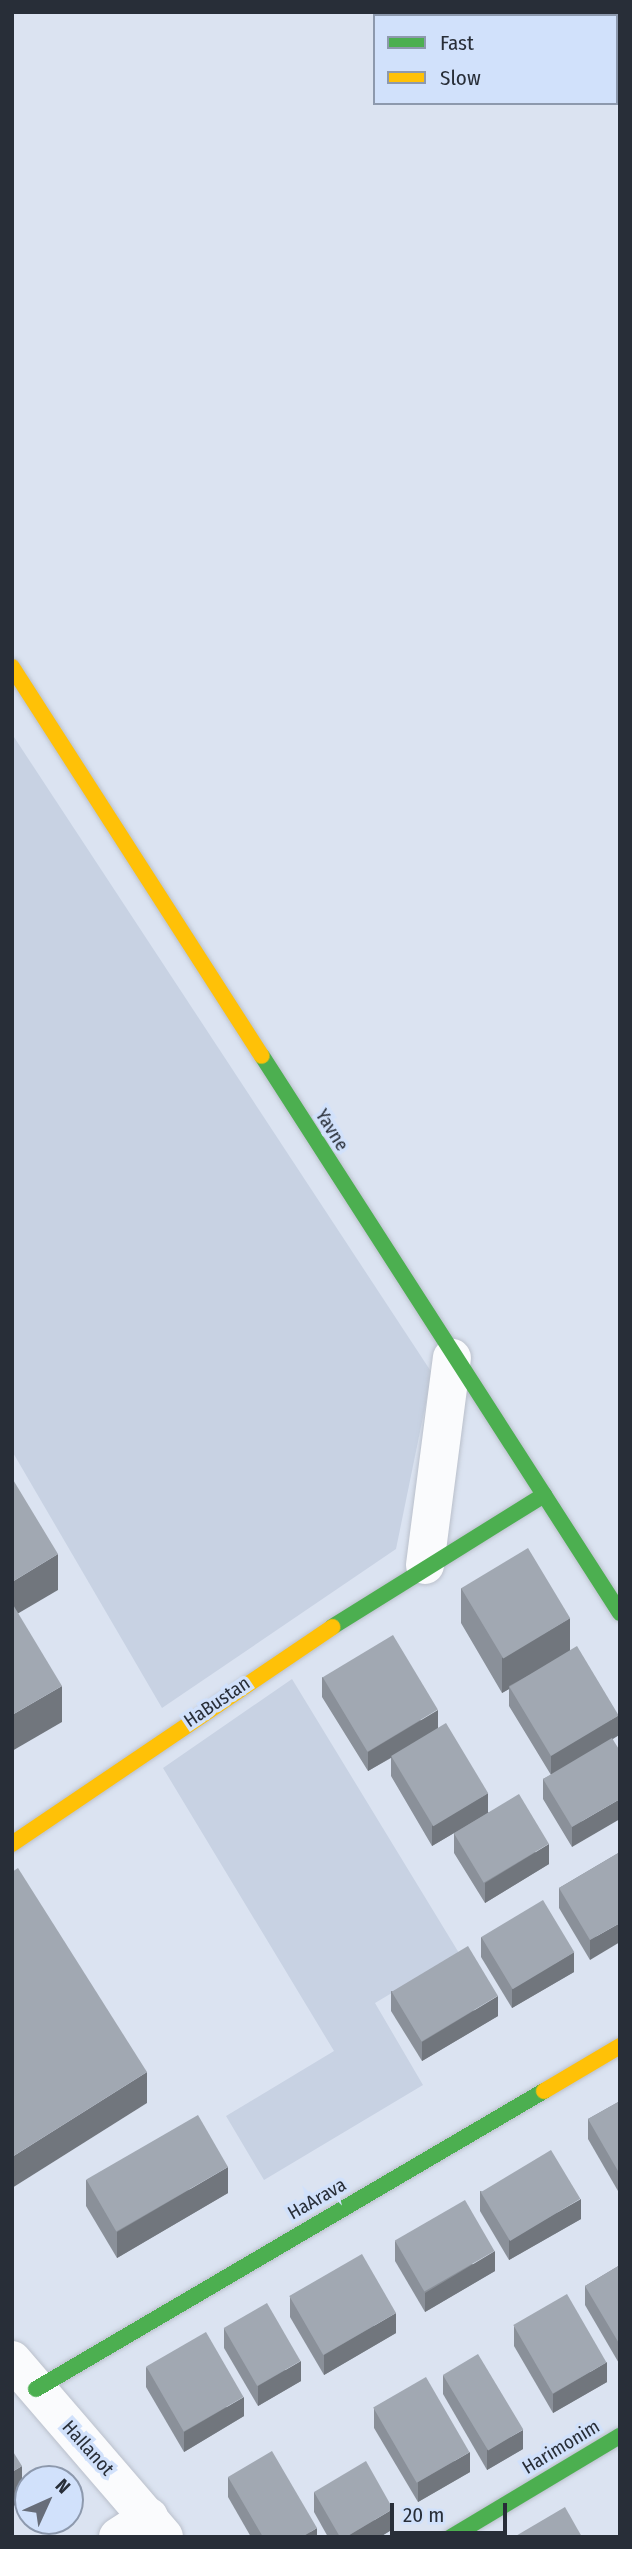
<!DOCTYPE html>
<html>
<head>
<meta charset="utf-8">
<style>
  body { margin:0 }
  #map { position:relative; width:632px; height:2549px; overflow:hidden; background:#dbe3f1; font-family:"Fira Sans Condensed",sans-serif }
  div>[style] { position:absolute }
  .green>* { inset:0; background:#c8d2e3 }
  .roads { filter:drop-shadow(0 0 2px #bac0cb) drop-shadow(0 0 2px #bac0cb) }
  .street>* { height:38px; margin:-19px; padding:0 19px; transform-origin:19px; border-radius:19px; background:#fafbfd }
  .fast>* { height:16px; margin:-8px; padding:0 8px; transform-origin:8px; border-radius:8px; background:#4caf50 }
  .slow>* { height:16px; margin:-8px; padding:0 8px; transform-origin:8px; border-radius:8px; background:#ffc107 }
  .wall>* { inset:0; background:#8a9099 }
  .shaded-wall>* { inset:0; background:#71767d; transform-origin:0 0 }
  .building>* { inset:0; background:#a1a8b2; transform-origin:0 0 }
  span { translate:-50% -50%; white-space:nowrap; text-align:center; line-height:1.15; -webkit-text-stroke:7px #d1e1fb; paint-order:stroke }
  .street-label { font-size:19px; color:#282e38 }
  .frame { position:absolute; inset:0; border:14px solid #282e38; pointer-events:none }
  .legend { position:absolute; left:373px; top:14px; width:245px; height:91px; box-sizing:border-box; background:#d1e1fb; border:2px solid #8d99ad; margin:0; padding:9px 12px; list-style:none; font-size:21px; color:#282e38 }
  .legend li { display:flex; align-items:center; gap:14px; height:35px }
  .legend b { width:35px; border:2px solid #8d99ad }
  .north { position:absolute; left:14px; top:2465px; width:70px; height:70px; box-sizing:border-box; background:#d1e1fb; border:2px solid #8d99ad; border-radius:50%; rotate:45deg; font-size:19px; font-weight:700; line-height:28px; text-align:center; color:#282e38 }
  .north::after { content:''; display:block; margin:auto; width:24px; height:32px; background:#676d79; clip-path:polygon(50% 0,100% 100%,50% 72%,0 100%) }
  .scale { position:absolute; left:390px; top:2503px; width:117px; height:32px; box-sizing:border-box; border:4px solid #282e38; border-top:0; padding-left:9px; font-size:21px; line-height:24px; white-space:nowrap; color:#282e38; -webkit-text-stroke:5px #d1e1fb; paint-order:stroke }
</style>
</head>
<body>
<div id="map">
  <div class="green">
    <div style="clip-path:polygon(12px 734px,432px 1373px,396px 1549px,162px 1708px,12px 1451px)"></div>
    <div style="clip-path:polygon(292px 1679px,459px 1953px,375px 2003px,423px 2085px,264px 2180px,226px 2116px,334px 2051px,163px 1768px)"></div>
  </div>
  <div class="roads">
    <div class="street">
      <div style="left:425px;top:1565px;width:209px;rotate:-82.6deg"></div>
      <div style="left:12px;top:2360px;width:233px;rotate:49.3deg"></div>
      <div style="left:118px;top:2537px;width:37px;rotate:-33deg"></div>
    </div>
    <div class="fast">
      <div style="left:262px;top:1056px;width:662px;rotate:57.27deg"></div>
      <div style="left:332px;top:1627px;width:250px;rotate:-31.9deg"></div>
      <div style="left:36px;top:2389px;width:589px;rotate:-30.4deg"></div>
      <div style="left:451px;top:2537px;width:197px;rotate:-30.9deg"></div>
    </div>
    <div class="slow">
      <div style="left:12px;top:667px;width:462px;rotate:57.3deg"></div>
      <div style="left:12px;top:1844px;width:387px;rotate:-34.1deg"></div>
      <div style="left:544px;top:2091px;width:88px;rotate:-30.6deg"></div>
    </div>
  </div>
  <div class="wall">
    <div style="clip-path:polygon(461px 1588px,570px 1650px,619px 1735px,613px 1739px,572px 1847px,543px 1799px,543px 1779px,551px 1775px,509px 1706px,509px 1689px,502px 1693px,461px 1623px)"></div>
    <div style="clip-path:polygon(322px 1677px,438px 1728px,488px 1812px,549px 1864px,485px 1903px,454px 1853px,454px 1833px,432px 1846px,391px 1776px,391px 1758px,368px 1771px,322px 1697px)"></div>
    <div style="clip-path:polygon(620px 1852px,590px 1960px,559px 1908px,559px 1888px)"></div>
    <div style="clip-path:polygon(481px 1937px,574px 1972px,512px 2008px,481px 1957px)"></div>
    <div style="clip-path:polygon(391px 1991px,498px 2016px,422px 2061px,391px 2011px)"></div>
    <div style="clip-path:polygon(620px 2101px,618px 2191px,588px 2139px,588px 2119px)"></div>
    <div style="clip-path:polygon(86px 2180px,228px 2193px,117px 2258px,86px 2206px)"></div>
    <div style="clip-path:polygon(480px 2191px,581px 2219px,509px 2260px,480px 2211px)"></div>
    <div style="clip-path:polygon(395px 2241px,495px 2271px,425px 2312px,395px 2261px)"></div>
    <div style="clip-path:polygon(620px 2265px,620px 2365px,585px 2305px,585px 2286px)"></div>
    <div style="clip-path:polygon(290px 2297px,396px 2333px,324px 2375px,290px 2317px)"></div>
    <div style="clip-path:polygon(514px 2326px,607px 2382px,553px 2413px,514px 2346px)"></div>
    <div style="clip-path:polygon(224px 2328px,301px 2381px,258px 2406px,224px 2348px)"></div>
    <div style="clip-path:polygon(146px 2367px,244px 2416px,184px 2452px,146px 2387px)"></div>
    <div style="clip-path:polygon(443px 2375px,523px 2449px,487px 2470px,443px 2394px)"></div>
    <div style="clip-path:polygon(374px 2408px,470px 2472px,418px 2502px,374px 2428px)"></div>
    <div style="clip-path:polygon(228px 2477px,317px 2537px,251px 2537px,228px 2497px)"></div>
    <div style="clip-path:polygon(314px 2492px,393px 2529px,380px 2537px,328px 2537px,314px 2512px)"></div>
  </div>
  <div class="shaded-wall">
    <div style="clip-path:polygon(58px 1554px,58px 1590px,12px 1617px,12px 1582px)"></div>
    <div style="clip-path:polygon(570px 1618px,570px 1653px,509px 1686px,509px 1689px,502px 1693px,502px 1658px)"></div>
    <div style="clip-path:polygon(62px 1686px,62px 1722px,12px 1751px,12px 1715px)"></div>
    <div style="clip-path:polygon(438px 1710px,438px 1730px,368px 1771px,368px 1752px)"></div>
    <div style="clip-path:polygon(619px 1715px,619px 1735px,551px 1775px,551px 1755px)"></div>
    <div style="clip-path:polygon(488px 1793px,488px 1813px,432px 1846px,432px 1826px)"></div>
    <div style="clip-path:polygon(620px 1799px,620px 1819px,572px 1847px,572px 1827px)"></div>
    <div style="clip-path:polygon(549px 1844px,549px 1864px,485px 1903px,485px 1883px)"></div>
    <div style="clip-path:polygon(620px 1923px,620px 1942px,590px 1960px,590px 1940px)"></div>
    <div style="clip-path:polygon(574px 1952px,574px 1972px,512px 2008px,512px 1989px)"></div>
    <div style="clip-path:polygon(498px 1996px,498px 2016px,422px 2061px,422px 2042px)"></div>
    <div style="clip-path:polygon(147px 2072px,147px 2103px,12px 2188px,12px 2157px)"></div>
    <div style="clip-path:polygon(228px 2167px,228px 2193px,117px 2258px,117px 2232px)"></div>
    <div style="left:620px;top:2170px;width:20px;height:2px;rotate:90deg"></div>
    <div style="clip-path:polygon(581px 2199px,581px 2219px,509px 2260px,509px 2240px)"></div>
    <div style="clip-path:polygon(495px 2251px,495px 2271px,425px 2312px,425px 2293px)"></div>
    <div style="clip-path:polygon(396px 2313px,396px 2333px,324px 2375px,324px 2355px)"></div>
    <div style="clip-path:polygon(301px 2361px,301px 2381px,258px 2406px,258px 2386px)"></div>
    <div style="clip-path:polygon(607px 2362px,607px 2382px,553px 2413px,553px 2394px)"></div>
    <div style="clip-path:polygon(244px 2397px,244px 2416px,184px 2452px,184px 2432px)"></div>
    <div style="clip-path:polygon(523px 2430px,523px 2449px,487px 2470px,487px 2450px)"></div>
    <div style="clip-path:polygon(470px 2452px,470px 2472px,418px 2502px,418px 2482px)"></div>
    <div style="clip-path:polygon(22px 2466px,22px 2501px,12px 2507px,12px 2472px)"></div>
    <div style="clip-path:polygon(393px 2509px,393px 2529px,380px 2537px,346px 2537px)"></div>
    <div style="clip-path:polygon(317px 2528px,317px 2537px,302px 2537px)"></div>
  </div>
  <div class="building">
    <div style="clip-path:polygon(12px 1478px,58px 1554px,12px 1582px)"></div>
    <div style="left:528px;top:1548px;width:82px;height:78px;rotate:59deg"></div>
    <div style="clip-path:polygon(12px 1603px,62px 1686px,12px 1715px)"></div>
    <div style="left:393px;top:1635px;width:87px;height:82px;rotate:59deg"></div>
    <div style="left:577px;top:1646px;width:81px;height:79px;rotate:59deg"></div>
    <div style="left:446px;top:1723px;width:82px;height:64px;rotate:59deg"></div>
    <div style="clip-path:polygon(612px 1738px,620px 1751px,620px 1799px,572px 1827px,543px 1779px)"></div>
    <div style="left:519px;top:1794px;width:58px;height:76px;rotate:59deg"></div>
    <div style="clip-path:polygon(620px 1852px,620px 1923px,590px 1940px,559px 1888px)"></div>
    <div style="clip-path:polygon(18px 1868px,147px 2072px,12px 2157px,12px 1872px)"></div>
    <div style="left:543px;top:1900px;width:61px;height:72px;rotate:59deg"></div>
    <div style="left:468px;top:1946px;width:58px;height:89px;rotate:59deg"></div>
    <div style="clip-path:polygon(620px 2101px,620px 2170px,618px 2171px,588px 2119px)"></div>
    <div style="left:198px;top:2115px;width:60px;height:129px;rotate:60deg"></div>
    <div style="left:551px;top:2150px;width:57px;height:82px;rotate:59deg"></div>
    <div style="left:465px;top:2200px;width:59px;height:81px;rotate:60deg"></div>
    <div style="left:362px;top:2254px;width:68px;height:84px;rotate:60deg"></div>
    <div style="clip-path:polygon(620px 2265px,620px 2345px,585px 2286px)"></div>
    <div style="left:567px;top:2294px;width:79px;height:62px;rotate:60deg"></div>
    <div style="left:267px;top:2303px;width:67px;height:50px;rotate:60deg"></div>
    <div style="left:206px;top:2332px;width:75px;height:69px;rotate:60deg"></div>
    <div style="left:478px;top:2354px;width:88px;height:41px;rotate:59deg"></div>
    <div style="left:426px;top:2377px;width:87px;height:61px;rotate:60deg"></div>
    <div style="clip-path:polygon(12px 2450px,22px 2466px,12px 2472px)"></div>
    <div style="clip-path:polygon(272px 2451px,317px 2528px,302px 2537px,263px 2537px,228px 2477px)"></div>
    <div style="clip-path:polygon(366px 2461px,393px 2509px,346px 2537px,340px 2537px,314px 2492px)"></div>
    <div style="clip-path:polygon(565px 2507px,582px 2537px,514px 2537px)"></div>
  </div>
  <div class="street-label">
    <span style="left:332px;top:1130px;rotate:58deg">Yavne</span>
    <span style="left:217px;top:1702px;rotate:-34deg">HaBustan</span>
    <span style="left:317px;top:2199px;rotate:-30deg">HaArava</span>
    <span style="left:561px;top:2447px;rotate:-31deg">Harimonim</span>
    <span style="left:88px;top:2448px;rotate:48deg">HaIlanot</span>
  </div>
  <div class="frame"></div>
  <ul class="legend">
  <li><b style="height:9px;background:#4caf50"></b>Fast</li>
  <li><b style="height:9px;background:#ffc107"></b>Slow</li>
  </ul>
  <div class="north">N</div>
  <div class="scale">20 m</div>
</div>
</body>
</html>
